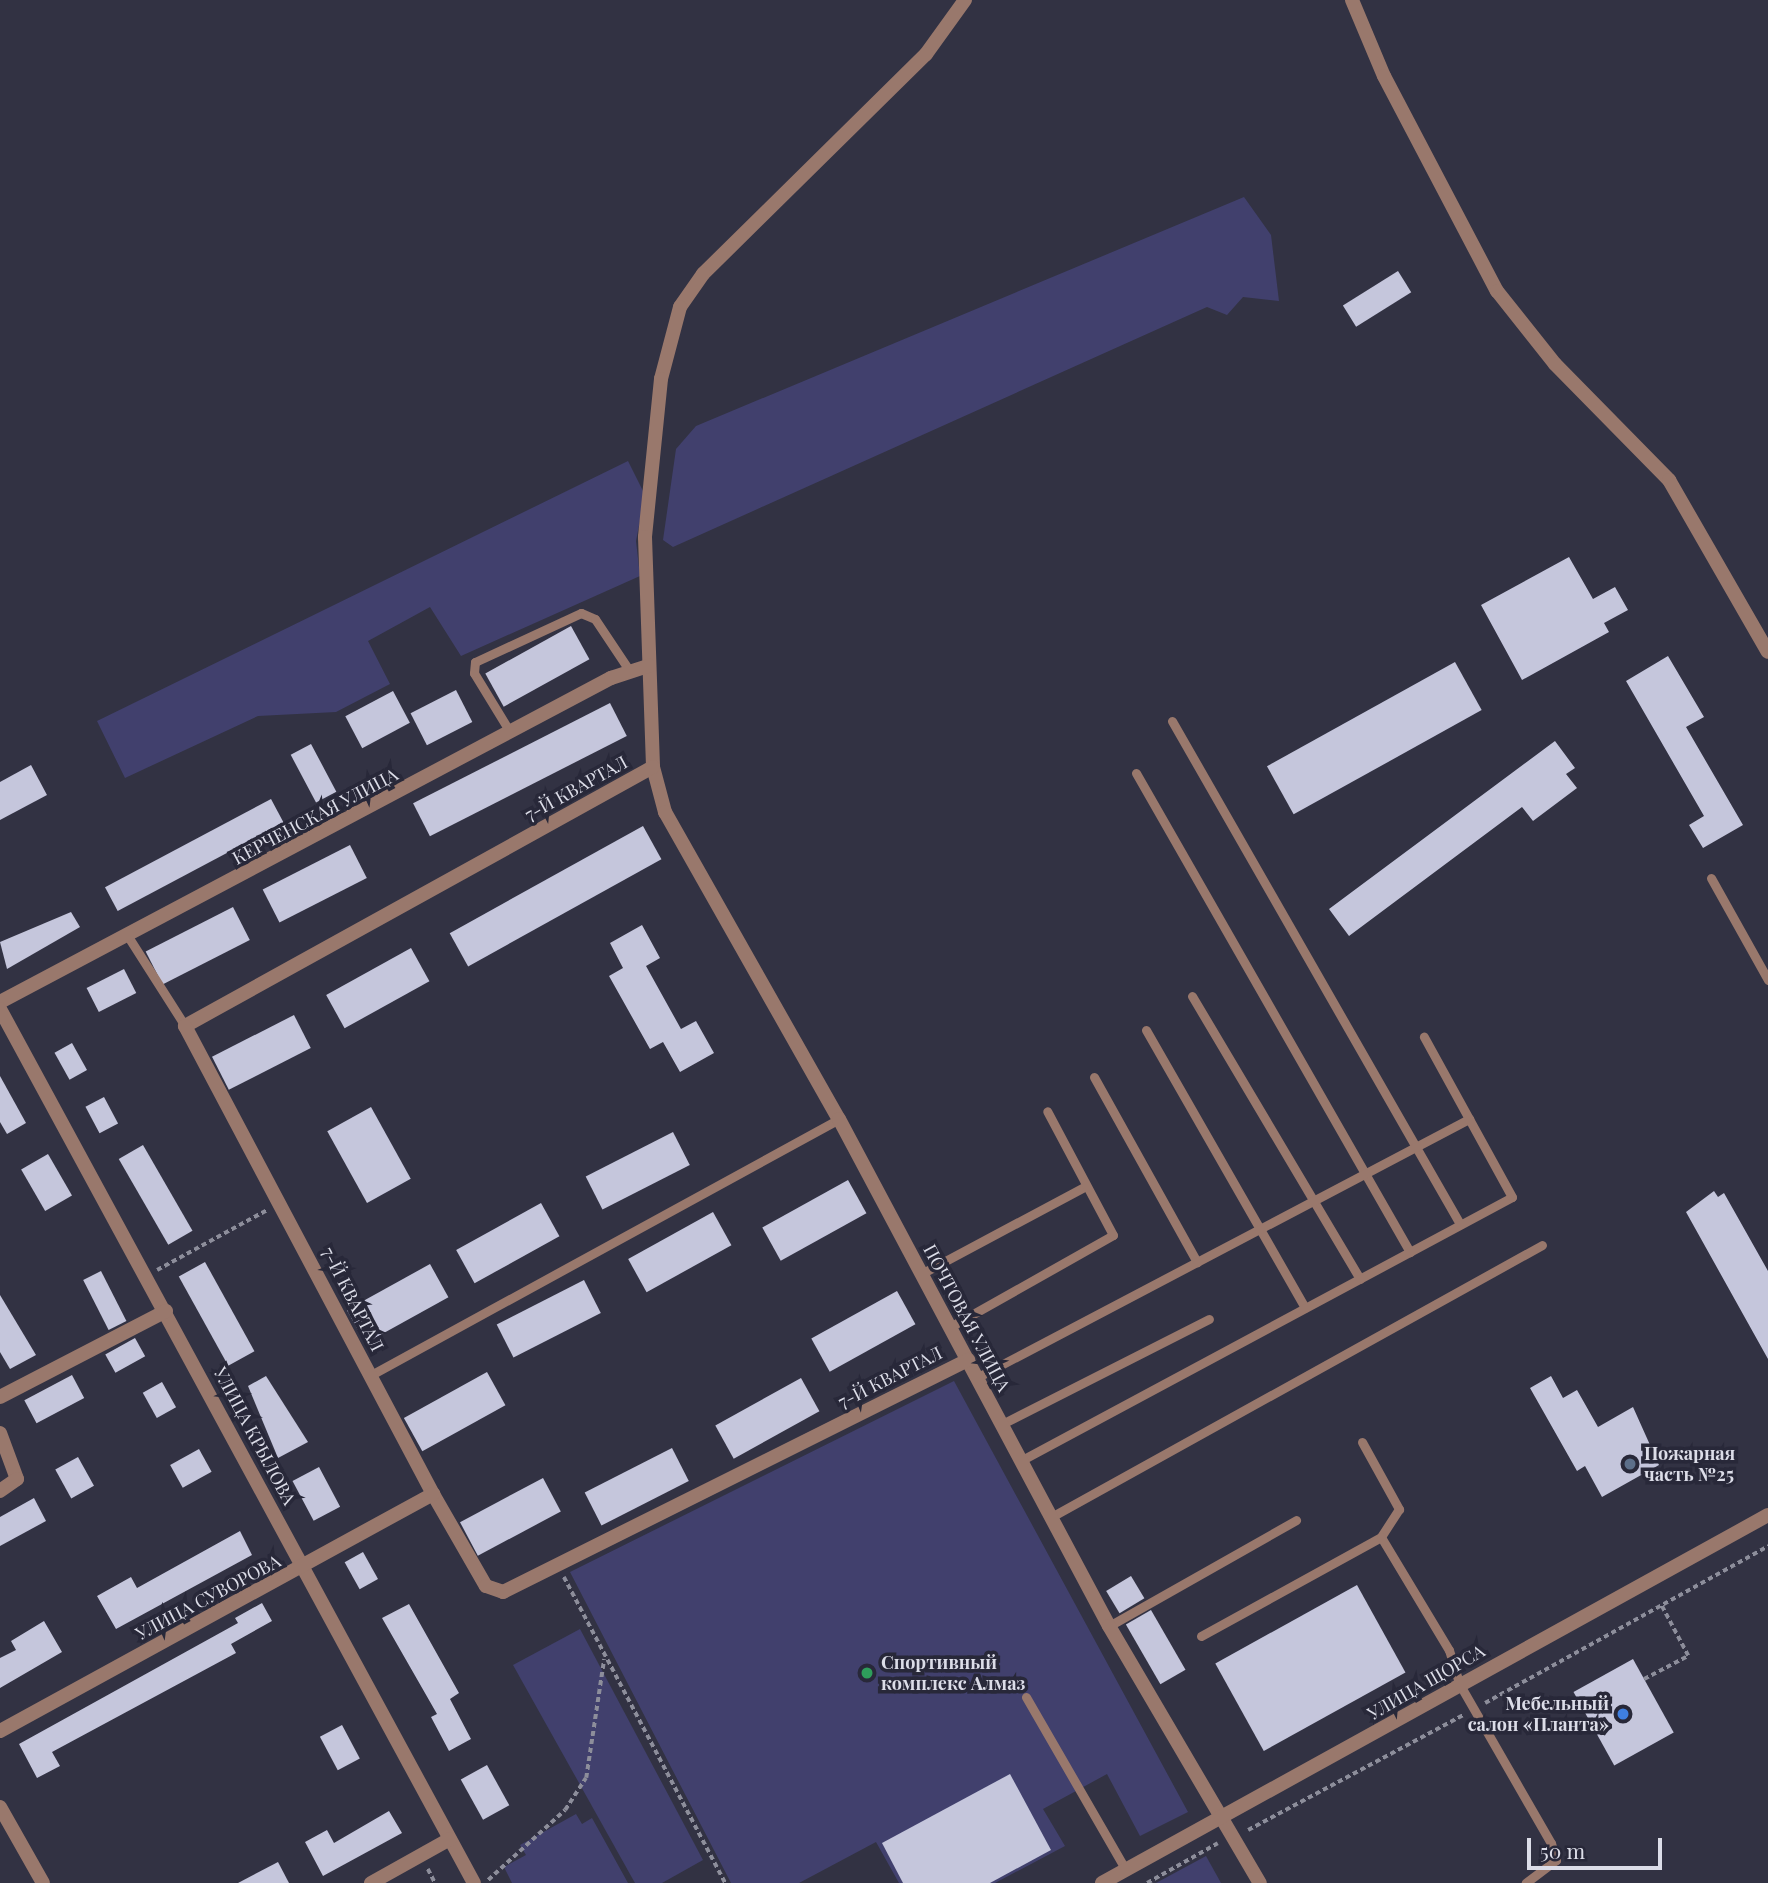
<!DOCTYPE html>
<html>
<head>
<meta charset="utf-8">
<style>
  body { margin:0 }
  #map { position:relative; width:1768px; height:1883px; overflow:hidden; background:#323243; font-family:"Playfair Display",serif }
  div>[style] { position:absolute }
  .green>* { inset:0; background:#41406d }
  .building>* { inset:0; background:#c5c6dc; transform-origin:0 0 }
  .path>* { height:3.5px; margin-top:-1.75px; transform-origin:0; background:repeating-linear-gradient(90deg,#8d8e9b 0 5px,transparent 0 8.5px) }
  .service>* { height:9px; margin:-4.5px; padding:0 4.5px; transform-origin:4.5px; border-radius:4.5px; background:#99786c }
  .minor>* { height:14px; margin:-7px; padding:0 7px; transform-origin:7px; border-radius:7px; background:#99786c }
  .dots>* { width:19px; height:19px; translate:-50% -50%; box-sizing:border-box; border:4px solid #282839; border-radius:50% }
  span { translate:-50% -50%; white-space:nowrap; text-align:center; line-height:1.15; -webkit-text-stroke:7px #282839; paint-order:stroke }
  .street-label { font-size:18px; color:#dcdde8 }
  .poi-label { font-size:18px; color:#dcdde8; font-weight:700 }
  .left { translate:0 -50%; text-align:left }
  .right { translate:-100% -50%; text-align:right }
  .scale { position:absolute; left:1527px; top:1838px; width:135px; height:32px; box-sizing:border-box; border:4px solid #dcdde8; border-top:0; padding-left:9px; font-size:21px; line-height:24px; white-space:nowrap; color:#dcdde8; -webkit-text-stroke:5px #282839; paint-order:stroke }
</style>
</head>
<body>
<div id="map">
  <div class="green">
    <div style="clip-path:polygon(1244px 197px,1271px 235px,1279px 301px,1243px 297px,1227px 315px,1207px 307px,673px 547px,663px 540px,676px 449px,696px 426px)"></div>
    <div style="clip-path:polygon(628px 461px,645px 495px,636px 541px,640px 576px,461px 656px,430px 607px,368px 641px,390px 684px,336px 712px,258px 716px,125px 778px,97px 721px)"></div>
    <div style="clip-path:polygon(954px 1381px,1188px 1812px,1140px 1836px,1107px 1774px,1043px 1809px,1065px 1846px,995px 1883px,899px 1883px,876px 1842px,799px 1883px,731px 1883px,570px 1572px)"></div>
    <div style="clip-path:polygon(580px 1629px,703px 1860px,662px 1883px,635px 1883px,513px 1665px)"></div>
    <div style="clip-path:polygon(576px 1814px,582px 1824px,592px 1818px,628px 1883px,512px 1883px,504px 1867px,526px 1855px,520px 1845px)"></div>
    <div style="clip-path:polygon(1206px 1856px,1221px 1883px,1156px 1883px)"></div>
  </div>
  <div class="building">
    <div style="left:1398px;top:271px;width:25px;height:65px;rotate:58deg"></div>
    <div style="clip-path:polygon(1569px 557px,1593px 599px,1615px 587px,1628px 610px,1604px 623px,1609px 632px,1522px 680px,1481px 605px)"></div>
    <div style="left:571px;top:626px;width:38px;height:98px;rotate:61deg"></div>
    <div style="clip-path:polygon(1668px 656px,1704px 717px,1686px 727px,1743px 825px,1703px 848px,1689px 825px,1704px 816px,1626px 681px)"></div>
    <div style="left:1455px;top:662px;width:55px;height:215px;rotate:61deg"></div>
    <div style="left:456px;top:690px;width:36px;height:51px;rotate:63deg"></div>
    <div style="left:393px;top:691px;width:36px;height:54px;rotate:62deg"></div>
    <div style="left:610px;top:703px;width:37px;height:221px;rotate:63deg"></div>
    <div style="clip-path:polygon(1555px 741px,1575px 768px,1566px 774px,1577px 788px,1533px 821px,1522px 807px,1349px 936px,1329px 909px)"></div>
    <div style="left:311px;top:744px;width:54px;height:23px;rotate:62deg"></div>
    <div style="clip-path:polygon(31px 765px,47px 795px,0 820px,0 782px)"></div>
    <div style="left:271px;top:799px;width:27px;height:188px;rotate:62deg"></div>
    <div style="left:643px;top:826px;width:38px;height:221px;rotate:61deg"></div>
    <div style="left:350px;top:845px;width:37px;height:98px;rotate:63deg"></div>
    <div style="left:233px;top:907px;width:37px;height:98px;rotate:63deg"></div>
    <div style="clip-path:polygon(71px 912px,80px 927px,7px 969px,0 942px)"></div>
    <div style="clip-path:polygon(642px 925px,660px 958px,646px 966px,681px 1029px,696px 1021px,714px 1053px,680px 1072px,663px 1042px,650px 1049px,609px 976px,623px 968px,610px 943px)"></div>
    <div style="left:411px;top:948px;width:38px;height:97px;rotate:61deg"></div>
    <div style="left:124px;top:969px;width:27px;height:42px;rotate:63deg"></div>
    <div style="left:294px;top:1015px;width:37px;height:92px;rotate:63deg"></div>
    <div style="left:72px;top:1043px;width:31px;height:20px;rotate:61deg"></div>
    <div style="clip-path:polygon(0 1076px,26px 1123px,7px 1134px,0 1122px)"></div>
    <div style="left:104px;top:1097px;width:30px;height:21px;rotate:62deg"></div>
    <div style="left:371px;top:1107px;width:82px;height:50px;rotate:61deg"></div>
    <div style="left:673px;top:1132px;width:37px;height:98px;rotate:63deg"></div>
    <div style="left:143px;top:1145px;width:99px;height:28px;rotate:60deg"></div>
    <div style="left:48px;top:1154px;width:48px;height:31px;rotate:60deg"></div>
    <div style="left:848px;top:1180px;width:38px;height:98px;rotate:61deg"></div>
    <div style="clip-path:polygon(1714px 1191px,1718px 1197px,1724px 1193px,1768px 1271px,1768px 1359px,1686px 1212px)"></div>
    <div style="left:541px;top:1203px;width:38px;height:97px;rotate:61deg"></div>
    <div style="left:713px;top:1212px;width:38px;height:97px;rotate:61deg"></div>
    <div style="left:205px;top:1262px;width:102px;height:30px;rotate:61deg"></div>
    <div style="left:430px;top:1264px;width:38px;height:95px;rotate:61deg"></div>
    <div style="left:101px;top:1271px;width:56px;height:20px;rotate:63deg"></div>
    <div style="left:584px;top:1280px;width:37px;height:98px;rotate:63deg"></div>
    <div style="left:897px;top:1291px;width:38px;height:98px;rotate:61deg"></div>
    <div style="clip-path:polygon(0 1295px,36px 1355px,10px 1369px,0 1352px)"></div>
    <div style="left:135px;top:1338px;width:21px;height:34px;rotate:61deg"></div>
    <div style="left:487px;top:1372px;width:38px;height:95px;rotate:61deg"></div>
    <div style="left:72px;top:1375px;width:26px;height:54px;rotate:62deg"></div>
    <div style="clip-path:polygon(266px 1376px,308px 1442px,278px 1458px,248px 1386px)"></div>
    <div style="clip-path:polygon(1551px 1376px,1563px 1398px,1577px 1390px,1598px 1427px,1633px 1407px,1659px 1465px,1602px 1497px,1585px 1466px,1577px 1471px,1530px 1388px)"></div>
    <div style="left:801px;top:1378px;width:38px;height:98px;rotate:61deg"></div>
    <div style="left:162px;top:1382px;width:29px;height:22px;rotate:61deg"></div>
    <div style="left:672px;top:1448px;width:37px;height:98px;rotate:63deg"></div>
    <div style="left:199px;top:1449px;width:26px;height:33px;rotate:61deg"></div>
    <div style="left:78px;top:1457px;width:33px;height:26px;rotate:61deg"></div>
    <div style="left:319px;top:1467px;width:45px;height:30px;rotate:62deg"></div>
    <div style="left:543px;top:1478px;width:38px;height:94px;rotate:62deg"></div>
    <div style="clip-path:polygon(34px 1498px,46px 1521px,0 1546px,0 1517px)"></div>
    <div style="clip-path:polygon(240px 1531px,252px 1555px,116px 1629px,97px 1596px,131px 1577px,137px 1588px)"></div>
    <div style="left:363px;top:1552px;width:31px;height:21px;rotate:61deg"></div>
    <div style="left:1131px;top:1576px;width:26px;height:29px;rotate:59deg"></div>
    <div style="left:1357px;top:1585px;width:100px;height:162px;rotate:61deg"></div>
    <div style="clip-path:polygon(262px 1603px,272px 1621px,231px 1644px,236px 1653px,52px 1752px,60px 1766px,37px 1778px,19px 1744px,238px 1623px,235px 1618px)"></div>
    <div style="clip-path:polygon(409px 1604px,459px 1693px,450px 1699px,471px 1739px,449px 1751px,431px 1717px,437px 1714px,382px 1618px)"></div>
    <div style="left:1151px;top:1610px;width:69px;height:29px;rotate:60deg"></div>
    <div style="clip-path:polygon(44px 1621px,62px 1652px,0 1688px,0 1658px,16px 1650px,11px 1641px)"></div>
    <div style="left:1633px;top:1659px;width:84px;height:68px;rotate:61deg"></div>
    <div style="left:342px;top:1725px;width:38px;height:25px;rotate:62deg"></div>
    <div style="left:487px;top:1765px;width:46px;height:30px;rotate:61deg"></div>
    <div style="clip-path:polygon(1010px 1774px,1051px 1850px,990px 1883px,903px 1883px,882px 1843px)"></div>
    <div style="clip-path:polygon(389px 1811px,402px 1833px,323px 1876px,305px 1842px,327px 1830px,334px 1843px)"></div>
    <div style="clip-path:polygon(278px 1862px,289px 1883px,238px 1883px)"></div>
  </div>
  <div class="path">
    <div style="left:157px;top:1270px;width:125px;rotate:-28.6deg"></div>
    <div style="left:564px;top:1577px;width:346px;rotate:62.2deg"></div>
    <div style="left:1644px;top:1679px;width:50px;rotate:-27.6deg"></div>
    <div style="left:1688px;top:1656px;width:58px;rotate:-117.9deg"></div>
    <div style="left:1485px;top:1703px;width:324px;rotate:-29deg"></div>
    <div style="left:1248px;top:1830px;width:244px;rotate:-28.1deg"></div>
    <div style="left:428px;top:1869px;width:16px;rotate:63deg"></div>
    <div style="left:488px;top:1880px;width:104px;rotate:-42.3deg"></div>
    <div style="left:565px;top:1810px;width:38px;rotate:-57deg"></div>
    <div style="left:586px;top:1778px;width:120px;rotate:-81.4deg"></div>
    <div style="left:1147px;top:1883px;width:81px;rotate:-29.4deg"></div>
  </div>
  <div class="service">
    <div style="left:1172px;top:721px;width:580px;rotate:60.21deg"></div>
    <div style="left:510px;top:732px;width:69px;rotate:-121.4deg"></div>
    <div style="left:474px;top:673px;width:11px;rotate:-85deg"></div>
    <div style="left:475px;top:662px;width:117px;rotate:-24.8deg"></div>
    <div style="left:581px;top:613px;width:15px;rotate:23deg"></div>
    <div style="left:595px;top:619px;width:61px;rotate:56.3deg"></div>
    <div style="left:1136px;top:773px;width:552px;rotate:60.23deg"></div>
    <div style="left:1711px;top:878px;width:117px;rotate:60.8deg"></div>
    <div style="left:129px;top:938px;width:104px;rotate:57.5deg"></div>
    <div style="left:1192px;top:996px;width:329px;rotate:59.3deg"></div>
    <div style="left:1146px;top:1030px;width:320px;rotate:60.2deg"></div>
    <div style="left:1094px;top:1077px;width:212px;rotate:60.9deg"></div>
    <div style="left:921px;top:1274px;width:187px;rotate:-28.1deg"></div>
    <div style="left:950px;top:1327px;width:187px;rotate:-29.4deg"></div>
    <div style="left:1113px;top:1235px;width:140px;rotate:-118deg"></div>
    <div style="left:371px;top:1375px;width:533px;rotate:-28.68deg"></div>
    <div style="left:978px;top:1377px;width:555px;rotate:-27.72deg"></div>
    <div style="left:1002px;top:1424px;width:232px;rotate:-26.9deg"></div>
    <div style="left:1362px;top:1442px;width:77px;rotate:61.1deg"></div>
    <div style="left:1399px;top:1509px;width:33px;rotate:123deg"></div>
    <div style="left:1022px;top:1460px;width:556px;rotate:-28.22deg"></div>
    <div style="left:1512px;top:1197px;width:183px;rotate:-118.8deg"></div>
    <div style="left:1053px;top:1516px;width:559px;rotate:-28.99deg"></div>
    <div style="left:1109px;top:1626px;width:215px;rotate:-29.5deg"></div>
    <div style="left:1201px;top:1636px;width:205px;rotate:-28.8deg"></div>
    <div style="left:1381px;top:1537px;width:132px;rotate:59deg"></div>
    <div style="left:1449px;top:1650px;width:37px;rotate:73deg"></div>
    <div style="left:1460px;top:1685px;width:182px;rotate:60.1deg"></div>
    <div style="left:1551px;top:1843px;width:18px;rotate:74deg"></div>
    <div style="left:1556px;top:1860px;width:38px;rotate:143deg"></div>
    <div style="left:1026px;top:1697px;width:200px;rotate:60deg"></div>
  </div>
  <div class="minor">
    <div style="left:965px;top:0;width:67px;rotate:125.8deg"></div>
    <div style="left:926px;top:54px;width:313px;rotate:135.4deg"></div>
    <div style="left:703px;top:274px;width:40px;rotate:124.9deg"></div>
    <div style="left:680px;top:307px;width:74px;rotate:104.8deg"></div>
    <div style="left:661px;top:379px;width:159px;rotate:95.8deg"></div>
    <div style="left:645px;top:537px;width:230px;rotate:88deg"></div>
    <div style="left:653px;top:767px;width:47px;rotate:75.1deg"></div>
    <div style="left:665px;top:812px;width:353px;rotate:60.5deg"></div>
    <div style="left:839px;top:1119px;width:574px;rotate:61.96deg"></div>
    <div style="left:1109px;top:1626px;width:298px;rotate:59.6deg"></div>
    <div style="left:1352px;top:0;width:82px;rotate:67.2deg"></div>
    <div style="left:1384px;top:76px;width:243px;rotate:62.3deg"></div>
    <div style="left:1497px;top:291px;width:93px;rotate:51.5deg"></div>
    <div style="left:1555px;top:364px;width:163px;rotate:45.5deg"></div>
    <div style="left:1669px;top:480px;width:198px;rotate:60.1deg"></div>
    <div style="left:653px;top:767px;width:535px;rotate:151.04deg"></div>
    <div style="left:185px;top:1026px;width:530px;rotate:62.08deg"></div>
    <div style="left:433px;top:1494px;width:106px;rotate:60.1deg"></div>
    <div style="left:486px;top:1586px;width:18px;rotate:19deg"></div>
    <div style="left:503px;top:1592px;width:520px;rotate:-26.52deg"></div>
    <div style="left:0;top:1002px;width:692px;rotate:-27.94deg"></div>
    <div style="left:611px;top:678px;width:40px;rotate:-18deg"></div>
    <div style="left:0;top:1009px;width:994px;rotate:61.53deg"></div>
    <div style="left:0;top:1397px;width:187px;rotate:-27.4deg"></div>
    <div style="left:0;top:1433px;width:49px;rotate:69.7deg"></div>
    <div style="left:17px;top:1479px;width:21px;rotate:145deg"></div>
    <div style="left:0;top:1731px;width:494px;rotate:-28.7deg"></div>
    <div style="left:0;top:1807px;width:87px;rotate:60.5deg"></div>
    <div style="left:371px;top:1883px;width:90px;rotate:-29.1deg"></div>
    <div style="left:1102px;top:1883px;width:761px;rotate:-28.92deg"></div>
  </div>
  <div class="dots">
    <div style="left:1630px;top:1464px;background:#5c6f8a"></div>
    <div style="left:867px;top:1673px;background:#2e9e5b"></div>
    <div style="left:1623px;top:1714px;background:#3f7fe0"></div>
  </div>
  <div class="street-label">
    <span style="left:576px;top:788px;rotate:-29deg">7-Й КВАРТАЛ</span>
    <span style="left:315px;top:816px;rotate:-28deg">КЕРЧЕНСКАЯ УЛИЦА</span>
    <span style="left:353px;top:1299px;rotate:63deg">7-Й КВАРТАЛ</span>
    <span style="left:967px;top:1318px;rotate:62deg">ПОЧТОВАЯ УЛИЦА</span>
    <span style="left:890px;top:1377px;rotate:-27deg">7-Й КВАРТАЛ</span>
    <span style="left:255px;top:1436px;rotate:62deg">УЛИЦА КРЫЛОВА</span>
    <span style="left:208px;top:1597px;rotate:-28deg">УЛИЦА СУВОРОВА</span>
    <span style="left:1426px;top:1682px;rotate:-30deg">УЛИЦА ЩОРСА</span>
  </div>
  <div class="poi-label">
    <span class="left" style="left:1644px;top:1464px">Пожарная<br>часть №25</span>
    <span class="left" style="left:881px;top:1673px">Спортивный<br>комплекс Алмаз</span>
    <span class="right" style="left:1609px;top:1714px">Мебельный<br>салон «Планта»</span>
  </div>
  <div class="scale">50 m</div>
</div>
</body>
</html>
